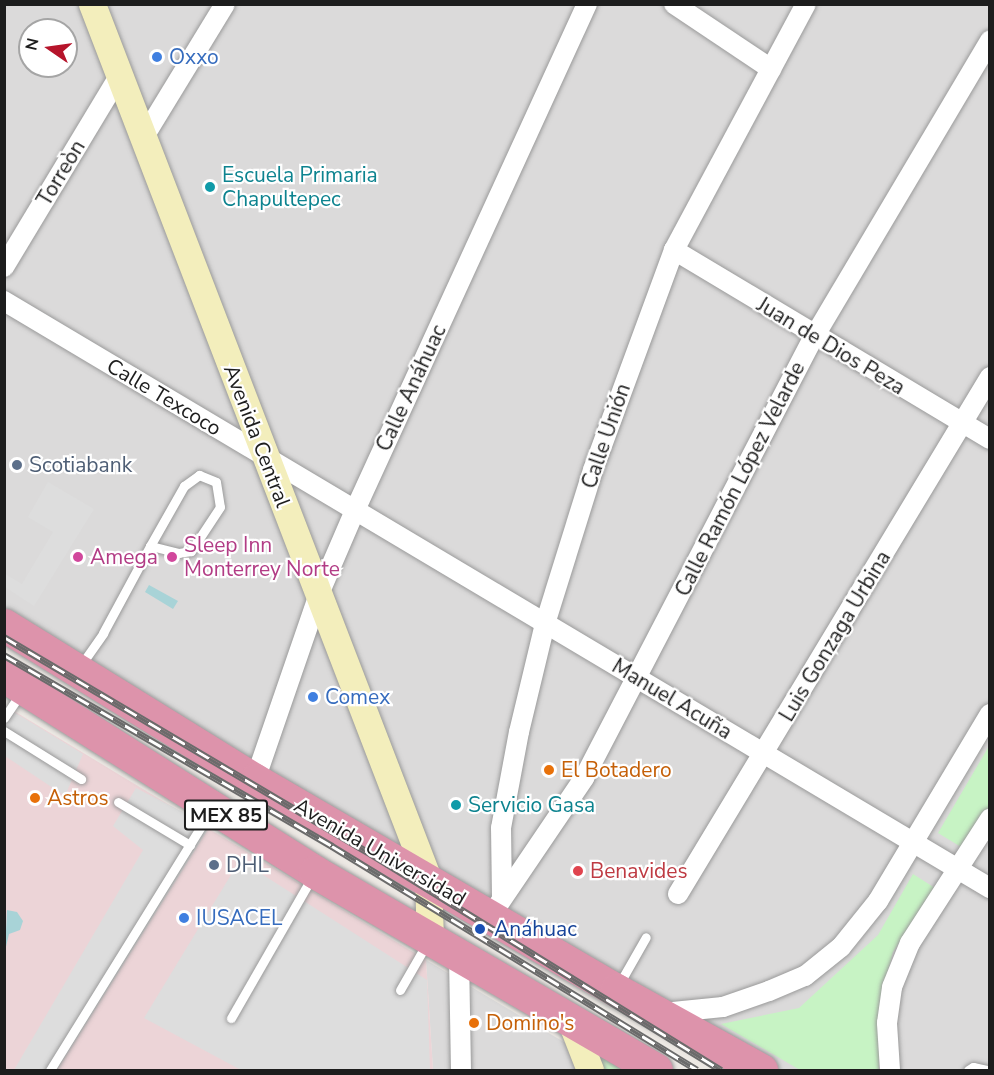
<!DOCTYPE html>
<html>
<head>
<meta charset="utf-8">
<style>
  body { margin:0 }
  #map { position:relative; width:994px; height:1075px; overflow:hidden; background:#ede9e4; font-family:"Nunito Sans",sans-serif }
  div>[style] { position:absolute }
  .residential>* { inset:0; background:#dbdada }
  .commercial>* { inset:0; background:#ecd4d7 }
  .park>* { inset:0; background:#c7f3c4 }
  .parking>* { inset:0; background:#ddd }
  .water>* { inset:0; background:#a8d3d7 }
  .roads { filter:drop-shadow(0 0 2px #9a9a9a) drop-shadow(0 0 2px #9a9a9a) }
  .lane>* { height:9px; margin:-4.5px; padding:0 4.5px; transform-origin:4.5px; border-radius:4.5px; background:#fff }
  .street>* { height:20px; margin:-10px; padding:0 10px; transform-origin:10px; border-radius:10px; background:#fff }
  .secondary>* { height:27px; margin:-13.5px; padding:0 13.5px; transform-origin:13.5px; border-radius:13.5px; background:#f3eebc }
  .highway>* { height:33px; margin:-16.5px; padding:0 16.5px; transform-origin:16.5px; border-radius:16.5px; background:#dd93ab }
  .rail>* { height:7px; margin-top:-3.5px; transform-origin:0; background:repeating-linear-gradient(90deg,#fff 0 14px,#6b6b6b 0 28px); box-sizing:border-box; border-block:2px solid #6b6b6b }
  .dots>* { width:16px; height:16px; translate:-50% -50%; box-sizing:border-box; border:3px solid #fff; border-radius:50% }
  span { translate:-50% -50%; white-space:nowrap; text-align:center; line-height:1.15; -webkit-text-stroke:4.5px #fff; paint-order:stroke }
  .shield-label span { padding:2px 4px; background:#fff; border:2px solid; border-radius:4px; -webkit-text-stroke-width:0 }
  .shield-label { font-size:20px; color:#1d1d1d; font-weight:700 }
  .shop-label { font-size:21px; color:#366cbe }
  .left { translate:0 -50%; text-align:left }
  .street-label { font-size:21px; color:#1d1d1d }
  .culture-label { font-size:21px; color:#0d838f }
  .service-label { font-size:21px; color:#4e5e75 }
  .hotel-label { font-size:21px; color:#b23c85 }
  .food-label { font-size:21px; color:#c56008 }
  .health-label { font-size:21px; color:#be3a42 }
  .transit-label { font-size:21px; color:#164399 }
  .frame { position:absolute; inset:0; border:6px solid #1d1d1d; pointer-events:none }
  .north { position:absolute; left:18px; top:18px; width:60px; height:60px; box-sizing:border-box; background:#fff; border:2px solid #a5a5a5; border-radius:50%; rotate:283deg; font-size:16px; font-weight:700; line-height:24px; text-align:center; color:#1d1d1d }
  .north::after { content:''; display:block; margin:auto; width:21px; height:27px; background:#b6142b; clip-path:polygon(50% 0,100% 100%,50% 72%,0 100%) }
</style>
</head>
<body>
<div id="map">
  <div class="residential">
    <div style="clip-path:polygon(evenodd,4px 5px,989px 5px,989px 1070px,742px 1070px,5px 614px,4px 5px,30px 30px,66px 30px,66px 66px,30px 66px,30px 30px)"></div>
    <div style="clip-path:polygon(426px 960px,611px 1070px,433px 1070px)"></div>
  </div>
  <div class="commercial">
    <div style="clip-path:polygon(4px 705px,426px 960px,433px 1070px,5px 1070px)"></div>
  </div>
  <div class="park">
    <div style="clip-path:polygon(989px 746px,989px 812px,966px 850px,938px 833px)"></div>
    <div style="clip-path:polygon(913px 874px,935px 888px,893px 952px,880px 1001px,879px 1070px,800px 1070px,721px 1024px,799px 1008px,878px 935px)"></div>
    <div style="clip-path:polygon(590px 1045px,629px 1070px,598px 1070px)"></div>
  </div>
  <div class="parking">
    <div style="clip-path:polygon(48px 482px,94px 509px,34px 606px,5px 587px,5px 574px,22px 584px,53px 532px,28px 517px)"></div>
    <div style="clip-path:polygon(4px 706px,83px 754px,65px 796px,5px 756px)"></div>
    <div style="clip-path:polygon(136px 788px,210px 826px,57px 1070px,14px 1070px,143px 850px,113px 826px)"></div>
    <div style="clip-path:polygon(240px 860px,427px 980px,430px 1070px,241px 1070px,144px 1018px)"></div>
  </div>
  <div class="water">
    <div style="clip-path:polygon(149px 585px,178px 601px,173px 609px,145px 592px)"></div>
    <div style="clip-path:polygon(7px 910px,17px 912px,23px 921px,20px 930px,9px 934px,5px 951px)"></div>
  </div>
  <div class="roads">
    <div class="lane">
      <div style="left:81px;top:665px;width:39px;rotate:-55deg"></div>
      <div style="left:103px;top:633px;width:99px;rotate:-61.6deg"></div>
      <div style="left:150px;top:546px;width:69px;rotate:-60.5deg"></div>
      <div style="left:184px;top:486px;width:19px;rotate:-36deg"></div>
      <div style="left:199px;top:475px;width:18px;rotate:22deg"></div>
      <div style="left:216px;top:482px;width:25px;rotate:81deg"></div>
      <div style="left:220px;top:507px;width:53px;rotate:123.4deg"></div>
      <div style="left:191px;top:551px;width:12px;rotate:171deg"></div>
      <div style="left:179px;top:553px;width:30px;rotate:-166deg"></div>
      <div style="left:4px;top:718px;width:30px;rotate:-56deg"></div>
      <div style="left:4px;top:731px;width:91px;rotate:31.9deg"></div>
      <div style="left:118px;top:802px;width:84px;rotate:30.8deg"></div>
      <div style="left:618px;top:986px;width:56px;rotate:-60.3deg"></div>
      <div style="left:400px;top:990px;width:54px;rotate:-60.1deg"></div>
      <div style="left:231px;top:1018px;width:163px;rotate:-60.1deg"></div>
      <div style="left:50px;top:1070px;width:304px;rotate:-58.2deg"></div>
      <div style="left:968px;top:1070px;width:6px;rotate:-31deg"></div>
      <div style="left:973px;top:1067px;width:14px;rotate:12deg"></div>
    </div>
    <div class="street">
      <div style="left:674px;top:4px;width:117px;rotate:33.8deg"></div>
      <div style="left:142px;top:140px;width:159px;rotate:-58.6deg"></div>
      <div style="left:674px;top:250px;width:368px;rotate:30.9deg"></div>
      <div style="left:4px;top:267px;width:221px;rotate:-58.9deg"></div>
      <div style="left:4px;top:301px;width:1148px;rotate:30.77deg"></div>
      <div style="left:255px;top:780px;width:197px;rotate:-71deg"></div>
      <div style="left:319px;top:594px;width:94px;rotate:-66.7deg"></div>
      <div style="left:356px;top:508px;width:554px;rotate:-65.38deg"></div>
      <div style="left:678px;top:894px;width:604px;rotate:-58.89deg"></div>
      <div style="left:502px;top:898px;width:70px;rotate:-90.8deg"></div>
      <div style="left:501px;top:828px;width:98px;rotate:-79.4deg"></div>
      <div style="left:519px;top:732px;width:111px;rotate:-76.5deg"></div>
      <div style="left:545px;top:624px;width:161px;rotate:-72.7deg"></div>
      <div style="left:593px;top:470px;width:234px;rotate:-69.8deg"></div>
      <div style="left:674px;top:250px;width:279px;rotate:-61.8deg"></div>
      <div style="left:490px;top:917px;width:168px;rotate:-55.9deg"></div>
      <div style="left:584px;top:778px;width:497px;rotate:-62.5deg"></div>
      <div style="left:814px;top:337px;width:345px;rotate:-59.3deg"></div>
      <div style="left:459px;top:956px;width:114px;rotate:89deg"></div>
      <div style="left:663px;top:1013px;width:60px;rotate:-5.7deg"></div>
      <div style="left:723px;top:1007px;width:49px;rotate:-19.2deg"></div>
      <div style="left:769px;top:991px;width:39px;rotate:-23deg"></div>
      <div style="left:805px;top:976px;width:46px;rotate:-38.9deg"></div>
      <div style="left:841px;top:947px;width:59px;rotate:-51.2deg"></div>
      <div style="left:878px;top:901px;width:218px;rotate:-59.1deg"></div>
      <div style="left:890px;top:1070px;width:47px;rotate:-93.7deg"></div>
      <div style="left:887px;top:1023px;width:36px;rotate:-82deg"></div>
      <div style="left:892px;top:987px;width:48px;rotate:-67.8deg"></div>
      <div style="left:910px;top:943px;width:148px;rotate:-57.2deg"></div>
    </div>
    <div class="secondary">
      <div style="left:92px;top:4px;width:937px;rotate:68.99deg"></div>
      <div style="left:428px;top:879px;width:60px;rotate:88.1deg"></div>
      <div style="left:570px;top:1019px;width:55px;rotate:68.6deg"></div>
    </div>
    <div class="highway">
      <div style="left:4px;top:625px;width:295px;rotate:31.7deg"></div>
      <div style="left:255px;top:780px;width:418px;rotate:30.2deg"></div>
      <div style="left:616px;top:990px;width:166px;rotate:28.9deg"></div>
      <div style="left:4px;top:676px;width:368px;rotate:32.2deg"></div>
      <div style="left:315px;top:872px;width:394px;rotate:30.1deg"></div>
    </div>
  </div>
  <div class="rail">
    <div style="left:4px;top:637px;width:423px;rotate:30.6deg"></div>
    <div style="left:368px;top:852px;width:415px;rotate:31.7deg"></div>
    <div style="left:4px;top:655px;width:380px;rotate:30.2deg"></div>
    <div style="left:332px;top:846px;width:428px;rotate:31.5deg"></div>
  </div>
  <div class="dots">
    <div style="left:157px;top:57px;background:#3f7fe0"></div>
    <div style="left:210px;top:187px;background:#0f9aa8"></div>
    <div style="left:17px;top:465px;background:#5c6f8a"></div>
    <div style="left:78px;top:557px;background:#d1479c"></div>
    <div style="left:172px;top:557px;background:#d1479c"></div>
    <div style="left:313px;top:697px;background:#3f7fe0"></div>
    <div style="left:549px;top:770px;background:#e8710a"></div>
    <div style="left:35px;top:798px;background:#e8710a"></div>
    <div style="left:456px;top:805px;background:#0f9aa8"></div>
    <div style="left:214px;top:865px;background:#5c6f8a"></div>
    <div style="left:578px;top:871px;background:#e0444e"></div>
    <div style="left:184px;top:918px;background:#3f7fe0"></div>
    <div style="left:480px;top:929px;background:#1a4fb4"></div>
    <div style="left:474px;top:1023px;background:#e8710a"></div>
  </div>
  <div class="shield-label">
    <span style="left:226px;top:815px">MEX 85</span>
  </div>
  <div class="shop-label">
    <span class="left" style="left:169px;top:57px">Oxxo</span>
    <span class="left" style="left:325px;top:697px">Comex</span>
    <span class="left" style="left:196px;top:918px">IUSACEL</span>
  </div>
  <div class="street-label">
    <span style="left:61px;top:173px;rotate:-59deg">Torreòn</span>
    <span style="left:831px;top:346px;rotate:31deg">Juan de Dios Peza</span>
    <span style="left:411px;top:388px;rotate:-65deg">Calle Anáhuac</span>
    <span style="left:164px;top:397px;rotate:31deg">Calle Texcoco</span>
    <span style="left:257px;top:436px;rotate:69deg">Avenida Central</span>
    <span style="left:606px;top:436px;rotate:-71deg">Calle Unión</span>
    <span style="left:740px;top:479px;rotate:-63deg">Calle Ramón López Velarde</span>
    <span style="left:835px;top:636px;rotate:-59deg">Luis Gonzaga Urbina</span>
    <span style="left:672px;top:699px;rotate:31deg">Manuel Acuña</span>
    <span style="left:380px;top:852px;rotate:30deg">Avenida Universidad</span>
  </div>
  <div class="culture-label">
    <span class="left" style="left:222px;top:187px">Escuela Primaria<br>Chapultepec</span>
    <span class="left" style="left:468px;top:805px">Servicio Gasa</span>
  </div>
  <div class="service-label">
    <span class="left" style="left:29px;top:465px">Scotiabank</span>
    <span class="left" style="left:226px;top:865px">DHL</span>
  </div>
  <div class="hotel-label">
    <span class="left" style="left:184px;top:557px">Sleep Inn<br>Monterrey Norte</span>
    <span class="left" style="left:90px;top:557px">Amega</span>
  </div>
  <div class="food-label">
    <span class="left" style="left:561px;top:770px">El Botadero</span>
    <span class="left" style="left:47px;top:798px">Astros</span>
    <span class="left" style="left:486px;top:1023px">Domino's</span>
  </div>
  <div class="health-label">
    <span class="left" style="left:590px;top:871px">Benavides</span>
  </div>
  <div class="transit-label">
    <span class="left" style="left:494px;top:929px">Anáhuac</span>
  </div>
  <div class="frame"></div>
  <div class="north">N</div>
</div>
</body>
</html>
